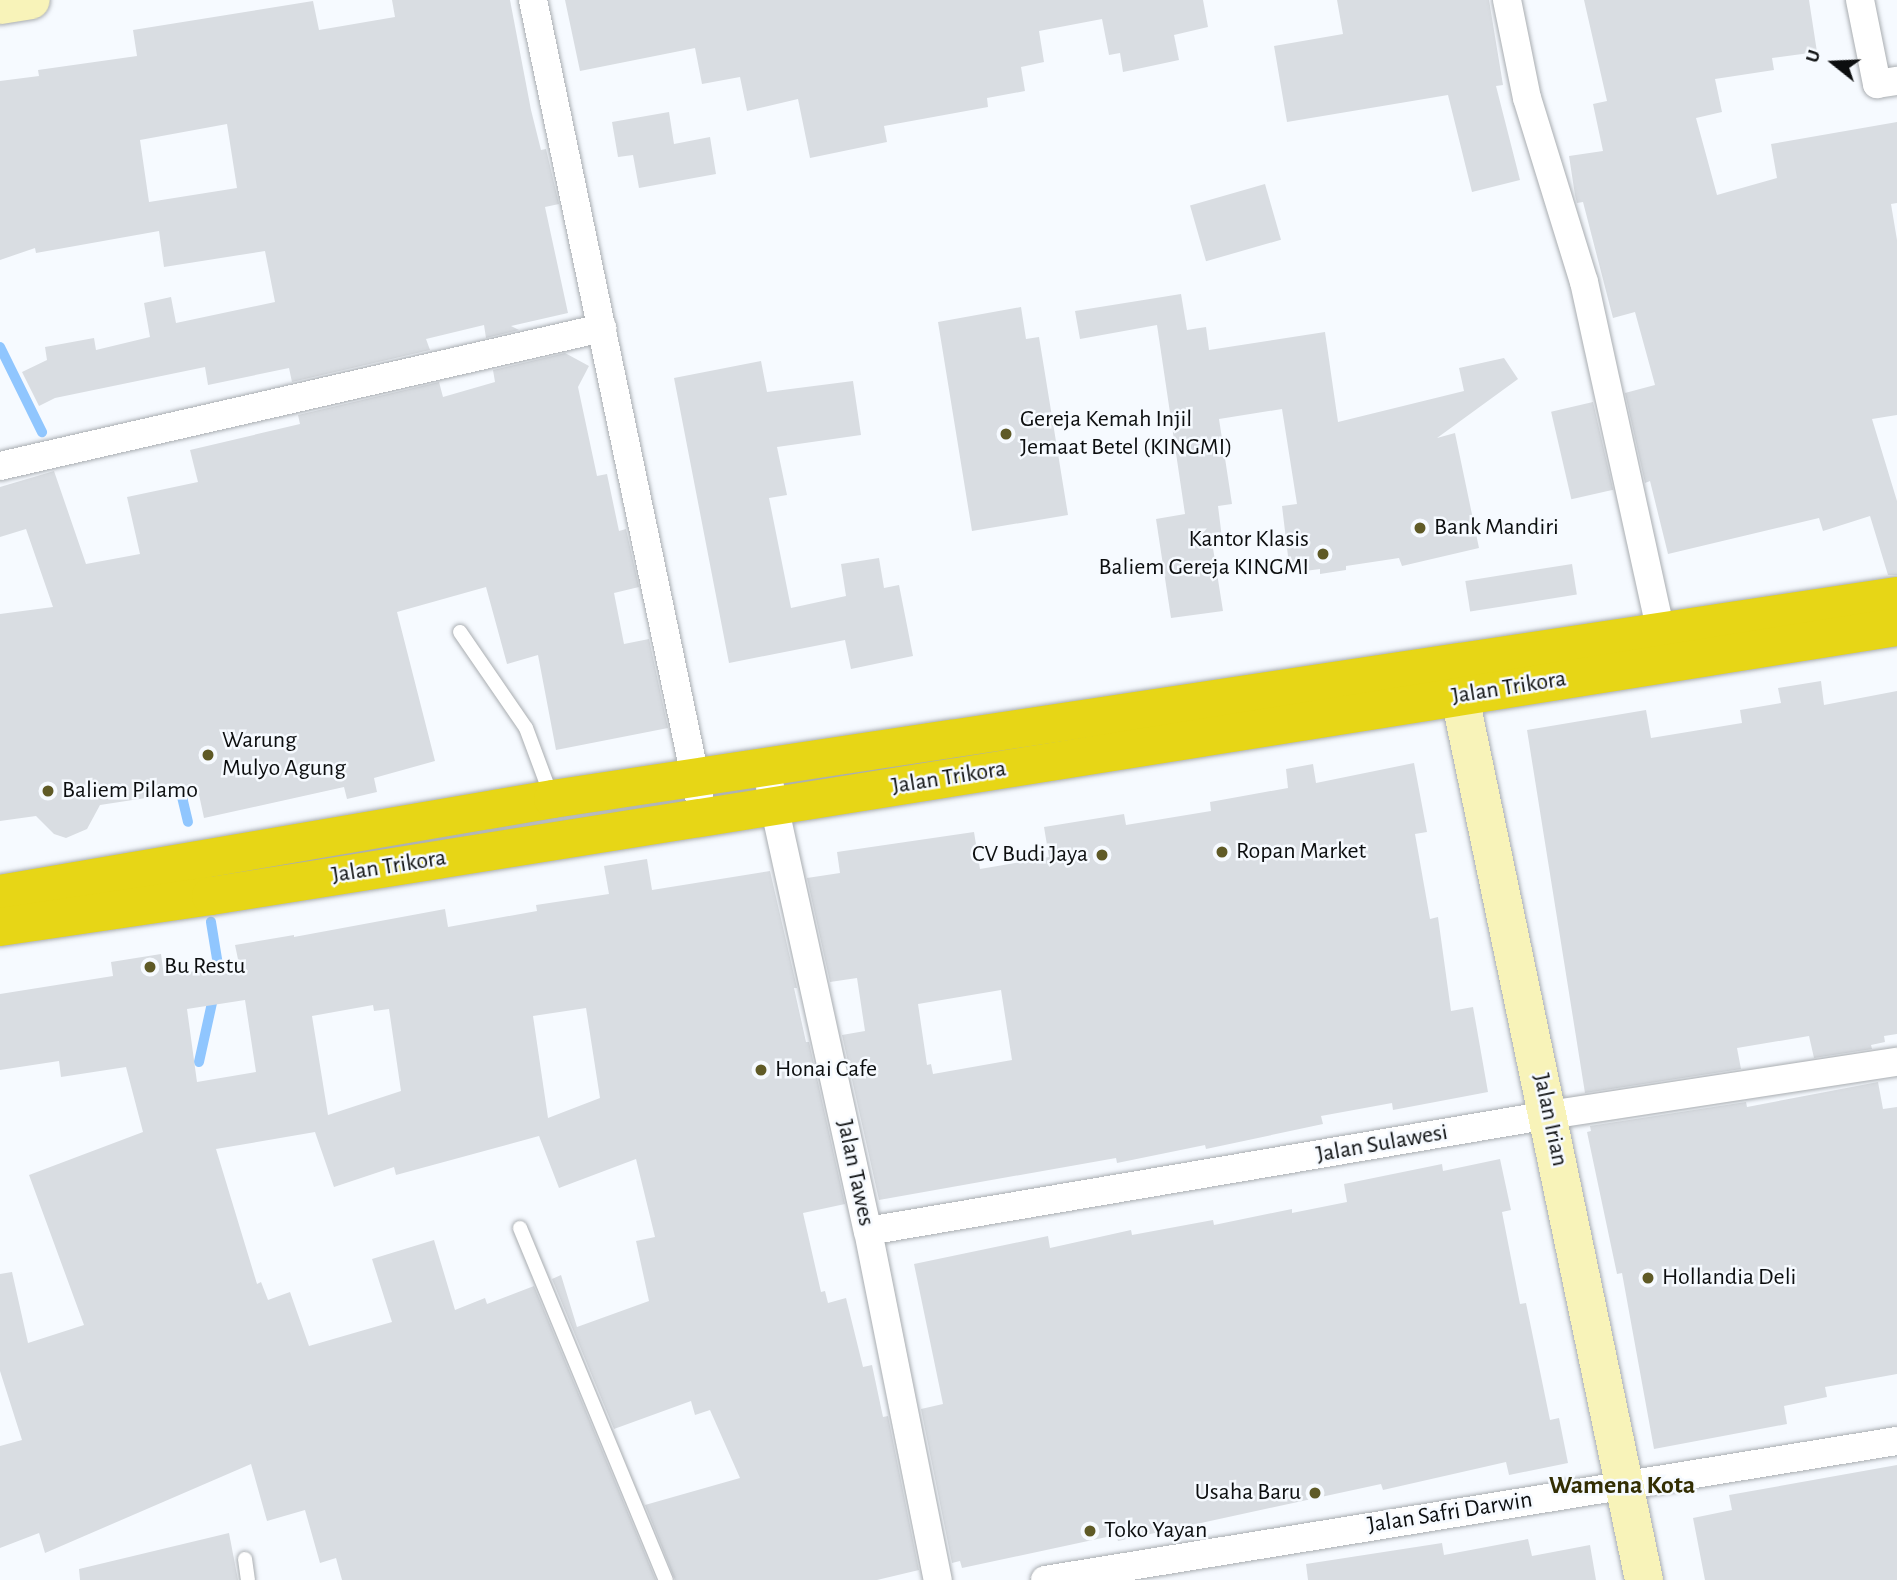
<!DOCTYPE html>
<html>
<head>
<meta charset="utf-8">
<style>
  body { margin:0 }
  #map { position:relative; width:1897px; height:1580px; overflow:hidden; background:#f6faff; font-family:"Alegreya Sans",sans-serif }
  div>[style] { position:absolute }
  .stream>* { height:10px; margin:-5px; padding:0 5px; transform-origin:5px; border-radius:5px; background:#90c6fe }
  .building>* { inset:0; background:#d9dde2; transform-origin:0 0 }
  .roads { filter:drop-shadow(0 0 2px #a9adb1) drop-shadow(0 0 2px #a9adb1) }
  .lane>* { height:14px; margin:-7px; padding:0 7px; transform-origin:7px; border-radius:7px; background:#fff }
  .street>* { height:28px; margin:-14px; padding:0 14px; transform-origin:14px; border-radius:14px; background:#fff }
  .secondary>* { height:38px; margin:-19px; padding:0 19px; transform-origin:19px; border-radius:19px; background:#f8f3b9 }
  .highway>* { height:38px; margin:-19px; padding:0 19px; transform-origin:19px; border-radius:19px; background:#e7d616 }
  .dots>* { width:19px; height:19px; translate:-50% -50%; box-sizing:border-box; border:4px solid #f6faff; border-radius:50% }
  span { translate:-50% -50%; white-space:nowrap; text-align:center; line-height:1.15; -webkit-text-stroke:5px #f6faff; paint-order:stroke }
  .poi-label { font-size:24px; color:#0c0e0f }
  .left { translate:0 -50%; text-align:left }
  .right { translate:-100% -50%; text-align:right }
  .street-label { font-size:24px; color:#0c0e0f }
  .neighbourhood-label { font-size:26px; color:#332e03; font-weight:700 }
  .north { position:absolute; left:1799px; top:28px; width:70px; height:70px; -webkit-text-stroke:5px #f6faff; paint-order:stroke; rotate:288deg; font-size:19px; font-weight:700; line-height:28px; text-align:center; color:#0c0e0f }
  .north::after { content:''; display:block; margin:auto; width:24px; height:32px; background:#0c0e0f; clip-path:polygon(50% 0,100% 100%,50% 72%,0 100%) }
</style>
</head>
<body>
<div id="map">
  <div class="stream">
    <div style="left:0;top:347px;width:95px;rotate:63.7deg"></div>
    <div style="left:178px;top:780px;width:43px;rotate:76.6deg"></div>
    <div style="left:199px;top:1062px;width:93px;rotate:-77.6deg"></div>
    <div style="left:219px;top:971px;width:50px;rotate:-99.3deg"></div>
  </div>
  <div class="building">
    <div style="clip-path:polygon(evenodd,392px 0,510px 0,531px 110px,541px 150px,546px 149px,559px 204px,545px 207px,568px 313px,511px 326px,519px 330px,486px 338px,484px 325px,426px 339px,430px 350px,292px 382px,289px 368px,208px 385px,205px 367px,55px 398px,39px 406px,22px 372px,47px 360px,45px 347px,94px 338px,96px 350px,150px 337px,144px 303px,171px 297px,176px 323px,275px 302px,265px 251px,164px 267px,159px 231px,36px 253px,35px 248px,0 260px,0 81px,39px 76px,38px 70px,137px 56px,133px 30px,313px 1px,319px 30px,395px 17px,392px 0,227px 124px,237px 188px,149px 202px,140px 140px,227px 124px)"></div>
    <div style="clip-path:polygon(565px 0,1203px 0,1208px 27px,1174px 35px,1179px 60px,1123px 72px,1120px 53px,1109px 55px,1102px 19px,1039px 31px,1044px 62px,1021px 67px,1025px 91px,987px 98px,988px 107px,884px 126px,887px 142px,810px 158px,798px 99px,747px 111px,740px 77px,702px 84px,695px 48px,580px 71px)"></div>
    <div style="clip-path:polygon(1337px 0,1489px 0,1503px 85px,1496px 86px,1520px 180px,1472px 192px,1448px 95px,1287px 122px,1274px 46px,1343px 34px)"></div>
    <div style="clip-path:polygon(1584px 0,1809px 0,1817px 52px,1772px 58px,1774px 70px,1715px 79px,1722px 112px,1696px 118px,1717px 195px,1777px 178px,1771px 144px,1897px 122px,1897px 203px,1891px 204px,1897px 240px,1897px 415px,1872px 419px,1897px 501px,1897px 575px,1888px 575px,1870px 516px,1823px 531px,1819px 518px,1668px 554px,1650px 481px,1645px 483px,1625px 393px,1655px 385px,1635px 312px,1613px 318px,1583px 202px,1577px 203px,1575px 195px,1569px 156px,1603px 151px,1593px 104px,1607px 101px)"></div>
    <div style="clip-path:polygon(669px 112px,674px 144px,710px 137px,716px 174px,639px 188px,633px 155px,618px 157px,612px 122px)"></div>
    <div style="left:1265px;top:184px;width:58px;height:78px;rotate:74deg"></div>
    <div style="clip-path:polygon(1181px 294px,1187px 330px,1206px 327px,1209px 350px,1325px 332px,1338px 422px,1464px 391px,1459px 368px,1504px 358px,1518px 379px,1437px 438px,1455px 433px,1479px 548px,1402px 566px,1399px 558px,1346px 566px,1346px 570px,1320px 574px,1320px 569px,1290px 573px,1282px 506px,1297px 504px,1282px 409px,1219px 419px,1232px 504px,1218px 506px,1223px 546px,1213px 548px,1223px 611px,1171px 618px,1156px 519px,1185px 514px,1157px 325px,1080px 339px,1075px 311px)"></div>
    <div style="clip-path:polygon(1021px 307px,1026px 339px,1039px 337px,1068px 515px,972px 531px,938px 322px)"></div>
    <div style="clip-path:polygon(565px 353px,589px 366px,578px 387px,597px 476px,607px 474px,619px 531px,626px 529px,639px 587px,614px 593px,624px 644px,649px 639px,668px 728px,556px 750px,538px 655px,507px 664px,486px 587px,397px 612px,435px 761px,374px 778px,377px 792px,347px 799px,344px 787px,204px 818px,198px 790px,100px 805px,87px 829px,66px 838px,54px 834px,36px 816px,0 821px,0 614px,53px 607px,26px 529px,0 537px,0 487px,54px 471px,86px 564px,140px 554px,127px 497px,198px 482px,190px 450px,300px 424px,298px 415px,439px 382px,443px 397px,495px 382px,493px 370px)"></div>
    <div style="clip-path:polygon(761px 361px,767px 392px,853px 381px,861px 435px,777px 447px,787px 495px,769px 498px,791px 608px,846px 596px,841px 564px,879px 558px,884px 588px,899px 585px,913px 656px,851px 669px,845px 640px,729px 663px,674px 378px)"></div>
    <div style="left:1593px;top:402px;width:90px;height:43px;rotate:77deg"></div>
    <div style="left:1572px;top:564px;width:31px;height:108px;rotate:81deg"></div>
    <div style="clip-path:polygon(1821px 681px,1824px 705px,1897px 691px,1897px 1034px,1884px 1036px,1885px 1042px,1871px 1045px,1872px 1049px,1814px 1058px,1809px 1036px,1737px 1048px,1741px 1069px,1585px 1093px,1527px 730px,1646px 710px,1651px 738px,1742px 723px,1740px 710px,1781px 703px,1778px 688px)"></div>
    <div style="clip-path:polygon(evenodd,1414px 763px,1427px 832px,1415px 834px,1430px 919px,1438px 917px,1451px 1011px,1473px 1007px,1488px 1092px,1393px 1110px,1392px 1103px,1321px 1116px,1323px 1124px,1206px 1149px,1205px 1145px,1117px 1163px,1116px 1158px,879px 1200px,842px 1035px,865px 1031px,857px 978px,830px 982px,807px 878px,840px 873px,837px 852px,974px 832px,980px 869px,1049px 857px,1044px 827px,1124px 814px,1126px 825px,1211px 811px,1210px 802px,1288px 788px,1286px 769px,1313px 764px,1316px 783px,1414px 763px,1001px 990px,1012px 1060px,933px 1074px,931px 1064px,927px 1065px,918px 1004px,1001px 990px)"></div>
    <div style="clip-path:polygon(evenodd,647px 859px,652px 890px,770px 871px,797px 988px,794px 988px,806px 1042px,809px 1042px,845px 1204px,803px 1213px,821px 1292px,825px 1291px,828px 1303px,846px 1298px,863px 1367px,872px 1365px,883px 1417px,888px 1416px,919px 1570px,877px 1580px,675px 1580px,645px 1505px,740px 1478px,710px 1410px,695px 1415px,691px 1401px,614px 1429px,552px 1279px,561px 1275px,577px 1327px,649px 1301px,636px 1241px,655px 1237px,636px 1159px,559px 1188px,539px 1136px,396px 1175px,394px 1167px,334px 1187px,315px 1132px,216px 1149px,257px 1284px,261px 1282px,268px 1300px,290px 1292px,309px 1346px,392px 1322px,372px 1259px,434px 1240px,455px 1310px,485px 1298px,487px 1304px,534px 1286px,656px 1580px,342px 1580px,336px 1558px,320px 1563px,305px 1510px,267px 1521px,251px 1464px,45px 1553px,39px 1533px,0 1548px,0 1446px,22px 1440px,0 1371px,0 1274px,12px 1272px,28px 1343px,84px 1325px,29px 1175px,143px 1132px,126px 1067px,61px 1077px,59px 1061px,0 1070px,0 994px,113px 976px,111px 962px,161px 954px,164px 976px,239px 964px,235px 945px,294px 935px,294px 937px,445px 909px,448px 927px,537px 911px,536px 905px,609px 894px,604px 866px,647px 859px,245px 1000px,256px 1072px,197px 1082px,187px 1009px,245px 1000px,647px 859px,373px 1005px,374px 1011px,389px 1009px,401px 1091px,328px 1115px,312px 1016px,373px 1005px,647px 859px,586px 1008px,600px 1098px,548px 1118px,533px 1016px,586px 1008px)"></div>
    <div style="clip-path:polygon(1878px 1082px,1883px 1109px,1897px 1107px,1897px 1374px,1825px 1387px,1827px 1397px,1784px 1406px,1787px 1424px,1654px 1449px,1622px 1273px,1617px 1274px,1587px 1132px,1591px 1131px,1590px 1126px,1746px 1102px,1747px 1107px)"></div>
    <div style="clip-path:polygon(1500px 1159px,1511px 1210px,1502px 1212px,1520px 1304px,1526px 1303px,1550px 1420px,1559px 1418px,1568px 1463px,1509px 1475px,1506px 1462px,1383px 1490px,1381px 1484px,1118px 1541px,1116px 1535px,962px 1568px,960px 1561px,952px 1563px,921px 1409px,943px 1404px,914px 1264px,1048px 1236px,1050px 1248px,1131px 1230px,1132px 1235px,1213px 1220px,1214px 1225px,1292px 1209px,1292px 1213px,1347px 1202px,1344px 1184px,1442px 1164px,1443px 1171px)"></div>
    <div style="clip-path:polygon(1897px 1465px,1897px 1580px,1705px 1580px,1693px 1518px,1732px 1510px,1729px 1495px)"></div>
    <div style="clip-path:polygon(229px 1533px,238px 1580px,80px 1580px,79px 1569px)"></div>
    <div style="clip-path:polygon(1528px 1539px,1532px 1556px,1590px 1545px,1596px 1580px,1308px 1580px,1306px 1564px,1442px 1543px,1444px 1555px)"></div>
  </div>
  <div class="roads">
    <div class="lane">
      <div style="left:460px;top:632px;width:116px;rotate:55.5deg"></div>
      <div style="left:526px;top:728px;width:75px;rotate:69.6deg"></div>
      <div style="left:520px;top:1228px;width:381px;rotate:67.5deg"></div>
      <div style="left:245px;top:1559px;width:21px;rotate:82deg"></div>
    </div>
    <div class="street">
      <div style="left:533px;top:0;width:833px;rotate:78.22deg"></div>
      <div style="left:1507px;top:0;width:100px;rotate:78.5deg"></div>
      <div style="left:1527px;top:98px;width:193px;rotate:72.8deg"></div>
      <div style="left:1584px;top:282px;width:355px;rotate:77.6deg"></div>
      <div style="left:1860px;top:0;width:86px;rotate:78.6deg"></div>
      <div style="left:1877px;top:84px;width:20px;rotate:-9deg"></div>
      <div style="left:0;top:466px;width:618px;rotate:-12.91deg"></div>
      <div style="left:770px;top:787px;width:455px;rotate:77.6deg"></div>
      <div style="left:868px;top:1231px;width:356px;rotate:78.7deg"></div>
      <div style="left:868px;top:1231px;width:691px;rotate:-9.67deg"></div>
      <div style="left:1549px;top:1115px;width:352px;rotate:-8.7deg"></div>
      <div style="left:1045px;top:1580px;width:863px;rotate:-9.27deg"></div>
    </div>
    <div class="secondary">
      <div style="left:0;top:5px;width:31px;rotate:-9deg"></div>
      <div style="left:1453px;top:664px;width:936px;rotate:78.22deg"></div>
    </div>
    <div class="highway">
      <div style="left:0;top:894px;width:561px;rotate:-9.75deg"></div>
      <div style="left:553px;top:799px;width:1359px;rotate:-8.59deg"></div>
      <div style="left:0;top:927px;width:213px;rotate:-8.4deg"></div>
      <div style="left:211px;top:896px;width:1707px;rotate:-9.07deg"></div>
    </div>
  </div>
  <div class="dots">
    <div style="left:1006px;top:434px;background:#5f5a26"></div>
    <div style="left:1420px;top:528px;background:#5f5a26"></div>
    <div style="left:1323px;top:554px;background:#5f5a26"></div>
    <div style="left:208px;top:755px;background:#5f5a26"></div>
    <div style="left:48px;top:791px;background:#5f5a26"></div>
    <div style="left:1222px;top:852px;background:#5f5a26"></div>
    <div style="left:1102px;top:855px;background:#5f5a26"></div>
    <div style="left:150px;top:967px;background:#5f5a26"></div>
    <div style="left:761px;top:1070px;background:#5f5a26"></div>
    <div style="left:1648px;top:1278px;background:#5f5a26"></div>
    <div style="left:1315px;top:1493px;background:#5f5a26"></div>
    <div style="left:1090px;top:1531px;background:#5f5a26"></div>
  </div>
  <div class="poi-label">
    <span class="left" style="left:1020px;top:434px">Gereja Kemah Injil<br>Jemaat Betel (KINGMI)</span>
    <span class="left" style="left:1434px;top:528px">Bank Mandiri</span>
    <span class="right" style="left:1309px;top:554px">Kantor Klasis<br>Baliem Gereja KINGMI</span>
    <span class="left" style="left:222px;top:755px">Warung<br>Mulyo Agung</span>
    <span class="left" style="left:62px;top:791px">Baliem Pilamo</span>
    <span class="left" style="left:1236px;top:852px">Ropan Market</span>
    <span class="right" style="left:1088px;top:855px">CV Budi Jaya</span>
    <span class="left" style="left:164px;top:967px">Bu Restu</span>
    <span class="left" style="left:775px;top:1070px">Honai Cafe</span>
    <span class="left" style="left:1662px;top:1278px">Hollandia Deli</span>
    <span class="right" style="left:1301px;top:1493px">Usaha Baru</span>
    <span class="left" style="left:1104px;top:1531px">Toko Yayan</span>
  </div>
  <div class="street-label">
    <span style="left:1509px;top:688px;rotate:-9deg">Jalan Trikora</span>
    <span style="left:949px;top:778px;rotate:-9deg">Jalan Trikora</span>
    <span style="left:389px;top:867px;rotate:-9deg">Jalan Trikora</span>
    <span style="left:1550px;top:1120px;rotate:78deg">Jalan Irian</span>
    <span style="left:1382px;top:1144px;rotate:-10deg">Jalan Sulawesi</span>
    <span style="left:855px;top:1173px;rotate:78deg">Jalan Tawes</span>
    <span style="left:1450px;top:1513px;rotate:-9deg">Jalan Safri Darwin</span>
  </div>
  <div class="neighbourhood-label">
    <span style="left:1622px;top:1486px">Wamena Kota</span>
  </div>
  <div class="north">U</div>
</div>
</body>
</html>
